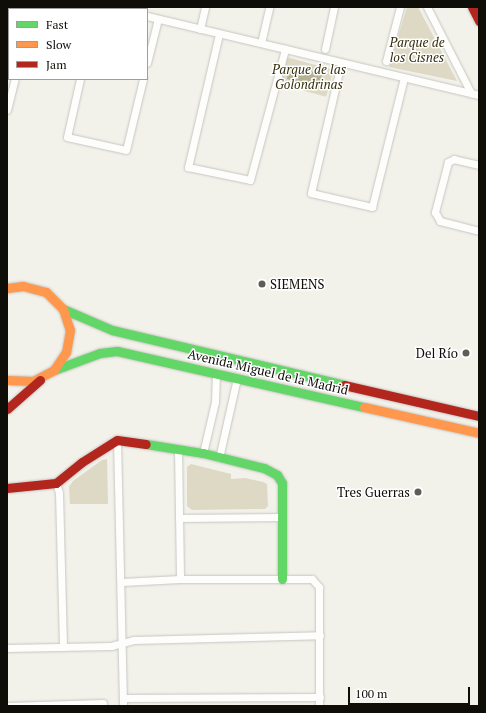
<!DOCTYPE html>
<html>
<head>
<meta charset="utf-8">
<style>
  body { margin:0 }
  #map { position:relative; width:486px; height:713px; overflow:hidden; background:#f2f1ea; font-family:"PT Serif",serif }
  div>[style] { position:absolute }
  .green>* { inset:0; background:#ddd9c4; transform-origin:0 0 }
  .water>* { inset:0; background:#b6b193 }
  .roads { filter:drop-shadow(0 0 1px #c7c6c1) drop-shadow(0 0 1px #c7c6c1) }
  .street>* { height:7px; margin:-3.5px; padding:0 3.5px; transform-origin:3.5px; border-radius:3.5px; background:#fdfdfc }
  .fast>* { height:9px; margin:-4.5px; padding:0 4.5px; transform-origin:4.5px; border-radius:4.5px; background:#63d668 }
  .slow>* { height:9px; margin:-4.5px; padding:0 4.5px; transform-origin:4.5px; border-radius:4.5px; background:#ff974d }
  .jam>* { height:9px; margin:-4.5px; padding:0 4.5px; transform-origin:4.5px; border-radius:4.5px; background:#b3261e }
  .dots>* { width:11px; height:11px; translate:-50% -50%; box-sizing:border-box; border:2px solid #fff; border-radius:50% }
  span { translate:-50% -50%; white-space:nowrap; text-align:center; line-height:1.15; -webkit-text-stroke:3px #fff; paint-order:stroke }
  .park-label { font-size:13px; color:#342e0b; font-style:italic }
  .poi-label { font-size:13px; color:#0e0d08 }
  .left { translate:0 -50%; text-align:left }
  .right { translate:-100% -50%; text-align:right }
  .street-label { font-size:13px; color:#0e0d08 }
  .frame { position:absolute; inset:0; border:8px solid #0e0d08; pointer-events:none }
  .legend { position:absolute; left:8px; top:8px; width:140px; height:72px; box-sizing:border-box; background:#fff; border:1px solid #9f9e9c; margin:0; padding:5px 7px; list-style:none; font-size:12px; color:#0e0d08 }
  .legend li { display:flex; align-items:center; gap:8px; height:20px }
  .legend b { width:20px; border:1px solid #9f9e9c }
  .scale { position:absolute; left:348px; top:687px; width:122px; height:18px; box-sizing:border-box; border:2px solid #0e0d08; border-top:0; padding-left:5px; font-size:12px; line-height:14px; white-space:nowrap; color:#0e0d08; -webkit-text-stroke:3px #fff; paint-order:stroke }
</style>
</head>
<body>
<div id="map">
  <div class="green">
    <div style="clip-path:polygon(407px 7px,418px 7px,457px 81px,389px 67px)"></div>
    <div style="left:286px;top:57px;width:49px;height:28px;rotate:15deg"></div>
    <div style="clip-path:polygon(107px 459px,108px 504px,70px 504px,69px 487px,73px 481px,102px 460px)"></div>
    <div style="clip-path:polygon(191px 464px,231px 474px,231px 479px,245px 478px,263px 482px,267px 484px,268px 506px,265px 509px,192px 510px,187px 506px,187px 467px)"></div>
  </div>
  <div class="water">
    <div style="clip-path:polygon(289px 66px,322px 74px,318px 88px,287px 79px)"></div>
  </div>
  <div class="roads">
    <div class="street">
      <div style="left:108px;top:7px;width:9px;rotate:13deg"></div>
      <div style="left:427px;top:7px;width:97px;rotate:62.9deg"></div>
      <div style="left:31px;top:9px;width:2px;rotate:-63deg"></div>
      <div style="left:96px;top:9px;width:2px;rotate:-63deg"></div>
      <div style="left:137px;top:9px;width:2px;rotate:-63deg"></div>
      <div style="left:147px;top:16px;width:341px;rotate:13.4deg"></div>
      <div style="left:200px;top:29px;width:23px;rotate:-77deg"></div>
      <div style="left:219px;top:34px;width:137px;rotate:103.1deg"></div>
      <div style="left:188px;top:167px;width:63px;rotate:11.8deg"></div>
      <div style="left:250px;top:180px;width:136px;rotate:-75deg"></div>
      <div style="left:261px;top:43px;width:37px;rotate:-77deg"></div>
      <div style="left:325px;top:49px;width:43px;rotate:-77.9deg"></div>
      <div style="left:386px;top:61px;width:56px;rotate:-75.5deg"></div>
      <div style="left:147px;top:63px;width:45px;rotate:-76deg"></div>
      <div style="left:341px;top:63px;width:133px;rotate:103deg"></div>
      <div style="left:311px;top:193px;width:63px;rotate:12.9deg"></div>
      <div style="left:372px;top:207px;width:133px;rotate:-76.1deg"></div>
      <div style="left:80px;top:79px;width:59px;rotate:102.6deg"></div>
      <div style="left:67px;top:137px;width:60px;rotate:12.4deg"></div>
      <div style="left:126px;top:150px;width:73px;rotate:-76.5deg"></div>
      <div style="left:7px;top:110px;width:32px;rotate:-76deg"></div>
      <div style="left:479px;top:165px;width:26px;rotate:-167deg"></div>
      <div style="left:454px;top:159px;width:7px;rotate:153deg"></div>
      <div style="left:448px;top:162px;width:52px;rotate:104.6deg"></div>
      <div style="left:435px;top:212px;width:10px;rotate:61deg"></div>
      <div style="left:440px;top:221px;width:40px;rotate:14.4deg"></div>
      <div style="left:117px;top:440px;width:266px;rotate:88.7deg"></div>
      <div style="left:178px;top:449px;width:130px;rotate:89.1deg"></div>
      <div style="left:203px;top:453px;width:52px;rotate:-76.8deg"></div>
      <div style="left:215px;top:402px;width:28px;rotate:-88deg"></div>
      <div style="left:219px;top:458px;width:82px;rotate:-77.3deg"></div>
      <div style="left:56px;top:483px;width:10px;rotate:73deg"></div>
      <div style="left:59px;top:493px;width:154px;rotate:88.5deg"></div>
      <div style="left:179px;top:518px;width:103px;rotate:-0.6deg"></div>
      <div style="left:122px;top:582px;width:58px;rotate:-3deg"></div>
      <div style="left:180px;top:579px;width:132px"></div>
      <div style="left:312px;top:579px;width:11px;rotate:49deg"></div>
      <div style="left:319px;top:587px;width:119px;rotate:90deg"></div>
      <div style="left:7px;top:648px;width:104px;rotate:-1.1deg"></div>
      <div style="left:111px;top:646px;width:24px;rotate:-15deg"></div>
      <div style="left:134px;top:640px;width:186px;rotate:-1.5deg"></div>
      <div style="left:123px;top:698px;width:197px;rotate:-0.3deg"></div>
      <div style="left:7px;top:706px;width:96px;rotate:-1.8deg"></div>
    </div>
    <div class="fast">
      <div style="left:63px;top:309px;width:53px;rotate:23.2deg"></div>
      <div style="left:112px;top:330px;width:238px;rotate:13.3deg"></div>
      <div style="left:54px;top:370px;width:49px;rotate:-20.3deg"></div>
      <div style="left:100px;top:353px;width:17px;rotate:-7deg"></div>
      <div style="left:117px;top:351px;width:253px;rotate:12.8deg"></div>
      <div style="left:146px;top:444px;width:58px;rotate:9deg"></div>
      <div style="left:203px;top:453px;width:63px;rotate:13.8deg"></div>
      <div style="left:264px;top:468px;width:15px;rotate:28deg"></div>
      <div style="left:277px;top:475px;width:9px;rotate:58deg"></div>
      <div style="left:282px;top:483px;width:96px;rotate:90deg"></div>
    </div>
    <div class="slow">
      <div style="left:7px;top:288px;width:16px;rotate:-7deg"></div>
      <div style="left:23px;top:286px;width:24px;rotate:15deg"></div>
      <div style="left:46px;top:292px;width:24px;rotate:45deg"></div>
      <div style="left:63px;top:309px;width:22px;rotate:72deg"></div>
      <div style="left:70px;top:330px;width:22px;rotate:100deg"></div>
      <div style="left:66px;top:352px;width:22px;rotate:124deg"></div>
      <div style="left:54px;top:370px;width:24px;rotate:152deg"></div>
      <div style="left:33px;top:381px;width:26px;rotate:-178deg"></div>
      <div style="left:364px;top:407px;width:118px;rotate:12.7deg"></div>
    </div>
    <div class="jam">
      <div style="left:472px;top:7px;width:16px;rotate:63deg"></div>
      <div style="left:344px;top:385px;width:139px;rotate:12.9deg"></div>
      <div style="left:7px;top:409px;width:44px;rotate:-41.3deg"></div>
      <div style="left:7px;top:488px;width:49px;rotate:-5.8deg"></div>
      <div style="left:56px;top:483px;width:33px;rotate:-39deg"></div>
      <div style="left:82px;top:462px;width:41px;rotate:-32.2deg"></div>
      <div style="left:117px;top:440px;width:29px;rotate:8deg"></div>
    </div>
  </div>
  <div class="dots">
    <div style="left:262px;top:284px;background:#5e5d57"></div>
    <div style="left:466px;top:353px;background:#5e5d57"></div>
    <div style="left:418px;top:492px;background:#5e5d57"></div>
  </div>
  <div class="park-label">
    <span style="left:417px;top:50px">Parque de<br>los Cisnes</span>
    <span style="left:309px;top:77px">Parque de las<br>Golondrinas</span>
  </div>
  <div class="poi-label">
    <span class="left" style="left:270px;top:284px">SIEMENS</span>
    <span class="right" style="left:458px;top:353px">Del Río</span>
    <span class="right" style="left:410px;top:492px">Tres Guerras</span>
  </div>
  <div class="street-label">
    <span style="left:268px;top:372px;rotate:13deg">Avenida Miguel de la Madrid</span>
  </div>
  <div class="frame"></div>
  <ul class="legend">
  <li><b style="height:5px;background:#63d668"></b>Fast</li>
  <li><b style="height:5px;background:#ff974d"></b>Slow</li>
  <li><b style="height:5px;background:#b3261e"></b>Jam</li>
  </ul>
  <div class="scale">100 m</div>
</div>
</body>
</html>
